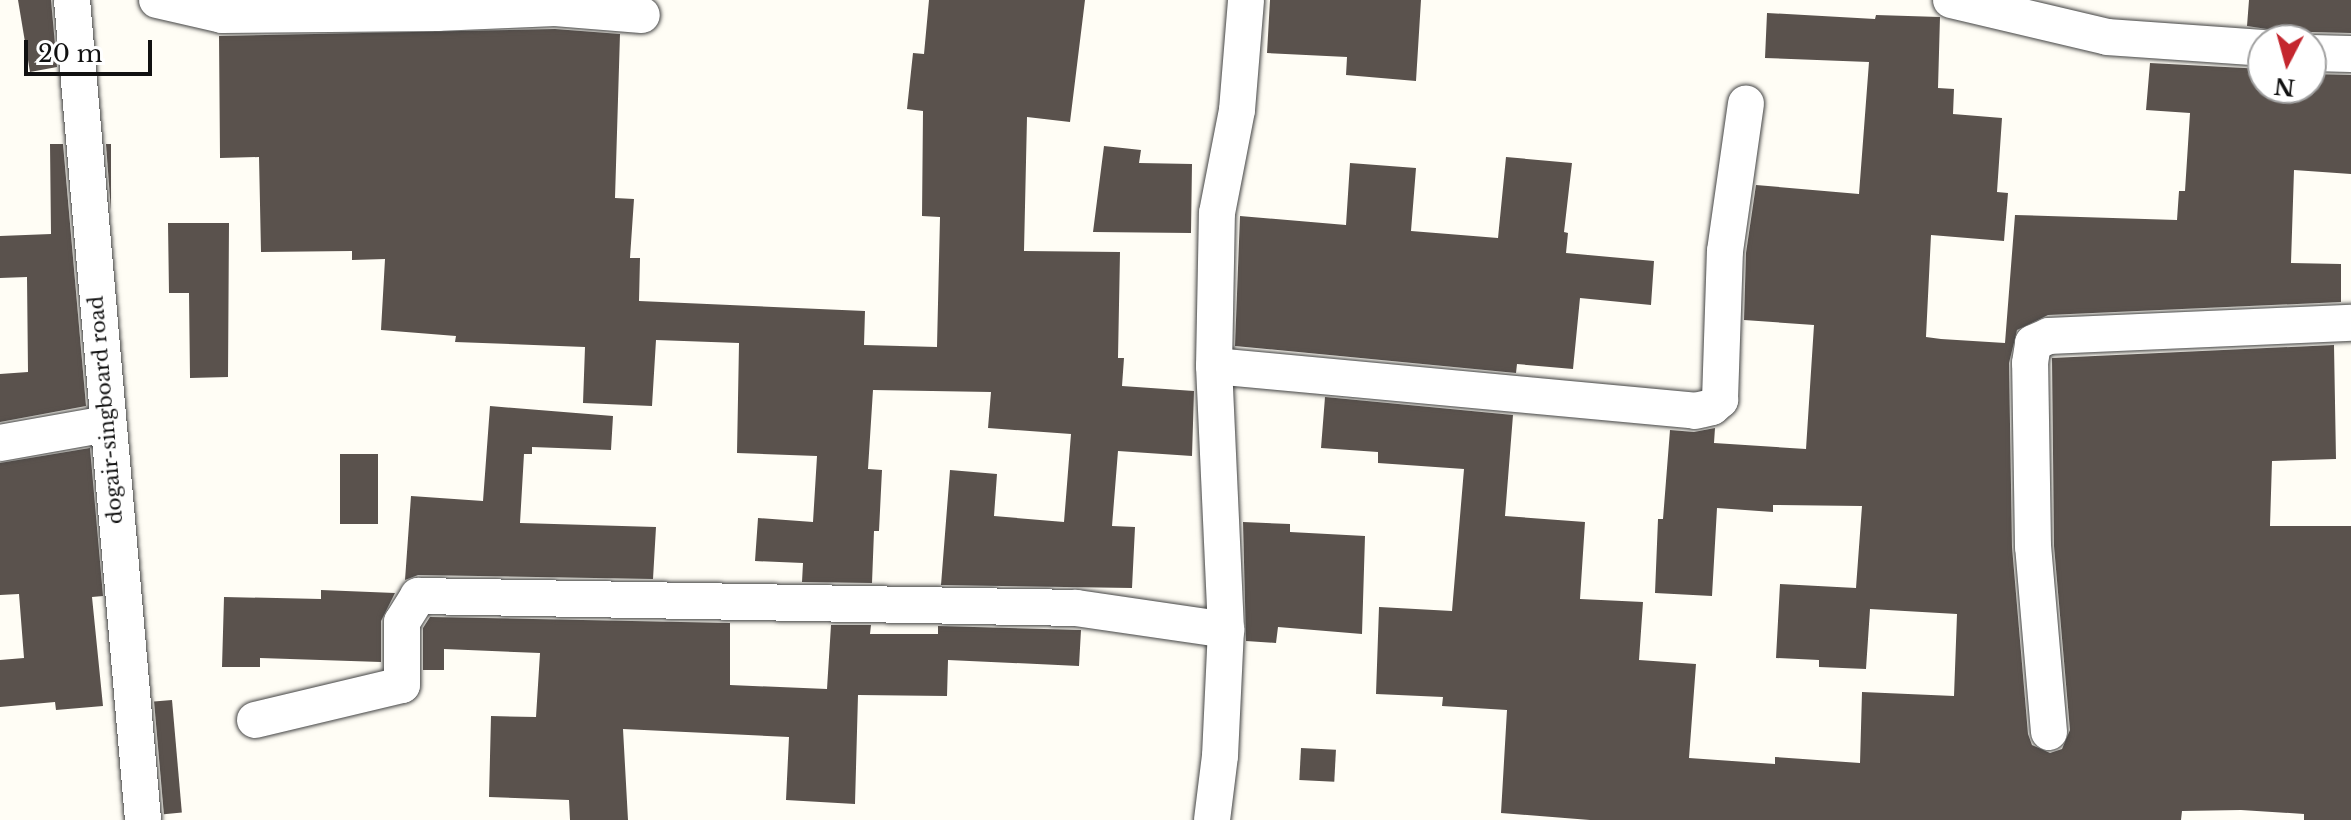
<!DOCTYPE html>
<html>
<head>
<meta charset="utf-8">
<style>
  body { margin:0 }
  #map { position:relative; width:2351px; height:820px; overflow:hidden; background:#fffdf5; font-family:"Libre Baskerville",serif }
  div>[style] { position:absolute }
  .building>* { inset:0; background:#5a524d; transform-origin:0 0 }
  .roads { filter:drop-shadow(0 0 2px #444) drop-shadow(0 0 2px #444) }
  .street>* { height:36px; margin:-18px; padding:0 18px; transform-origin:18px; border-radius:18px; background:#fff }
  span { translate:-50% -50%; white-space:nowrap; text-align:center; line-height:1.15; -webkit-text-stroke:8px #fff; paint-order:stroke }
  .street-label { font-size:20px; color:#111 }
  .north { position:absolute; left:2247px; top:24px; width:80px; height:80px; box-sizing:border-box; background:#fff; border:2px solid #a0a0a0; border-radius:50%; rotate:186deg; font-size:22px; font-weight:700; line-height:32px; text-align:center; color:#111 }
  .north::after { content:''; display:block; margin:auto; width:28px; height:36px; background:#c4262e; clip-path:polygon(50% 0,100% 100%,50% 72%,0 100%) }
  .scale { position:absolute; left:24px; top:40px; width:128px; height:36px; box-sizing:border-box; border:4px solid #111; border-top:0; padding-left:10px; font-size:24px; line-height:28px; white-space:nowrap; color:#111; -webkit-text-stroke:6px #fff; paint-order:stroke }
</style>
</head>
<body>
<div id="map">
  <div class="building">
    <div style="clip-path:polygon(18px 0,51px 0,57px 67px,30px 72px)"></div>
    <div style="clip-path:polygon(929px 0,1085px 0,1070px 122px,1027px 117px,1024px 251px,1120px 252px,1118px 358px,1124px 358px,1122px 386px,1194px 391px,1192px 456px,1118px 451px,1112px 526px,1135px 527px,1132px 588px,941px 585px,950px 470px,997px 474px,994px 516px,1064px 522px,1071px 434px,988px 428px,991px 392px,873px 390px,868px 469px,882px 470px,879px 531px,874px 531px,872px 583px,802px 582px,803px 563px,755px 561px,758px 518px,813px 522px,817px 456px,737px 453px,739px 343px,656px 340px,652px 406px,583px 403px,585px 347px,455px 342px,456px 336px,381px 330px,385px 259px,352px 260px,352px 251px,261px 252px,259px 157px,220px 158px,219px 36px,555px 29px,620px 34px,615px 198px,634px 199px,630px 258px,640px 258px,639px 301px,865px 311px,864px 345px,937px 347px,940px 217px,922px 216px,923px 111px,907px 109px,913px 53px,924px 54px)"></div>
    <div style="clip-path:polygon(1270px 0,1421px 0,1416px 81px,1346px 75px,1347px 57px,1267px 53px)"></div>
    <div style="clip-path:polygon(2249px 0,2351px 0,2351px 33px,2312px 32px,2295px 40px,2282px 40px,2274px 30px,2247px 26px)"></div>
    <div style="clip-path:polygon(1767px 13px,1875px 19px,1876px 15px,1940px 17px,1938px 88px,1954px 89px,1953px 114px,2002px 118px,1997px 192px,2008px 193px,2004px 241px,1931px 235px,1926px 337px,1941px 339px,2005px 343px,2015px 215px,2177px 220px,2179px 191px,2185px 191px,2190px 113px,2146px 110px,2150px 63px,2263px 69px,2263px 88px,2311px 88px,2311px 74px,2351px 75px,2351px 174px,2294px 170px,2291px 263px,2341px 264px,2341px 302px,2048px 315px,2017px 330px,2009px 363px,2012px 547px,2028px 734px,2032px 745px,2050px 753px,2062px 749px,2070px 730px,2054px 546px,2052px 358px,2334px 345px,2336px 459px,2272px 461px,2270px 526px,2351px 526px,2351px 820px,2304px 820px,2304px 814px,2241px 810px,2182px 811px,2181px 820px,1590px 820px,1501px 813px,1507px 710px,1442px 706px,1443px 697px,1376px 694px,1379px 607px,1452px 611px,1464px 469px,1378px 463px,1378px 452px,1321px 448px,1325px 397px,1513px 415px,1505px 516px,1585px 522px,1580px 599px,1643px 602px,1639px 660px,1696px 664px,1689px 758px,1775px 764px,1775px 757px,1860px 763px,1862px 692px,1954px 696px,1957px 614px,1870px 609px,1866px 669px,1819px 667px,1819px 660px,1776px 658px,1780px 584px,1856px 588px,1862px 506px,1773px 505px,1773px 512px,1717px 508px,1712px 596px,1655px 593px,1658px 519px,1663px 519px,1670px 430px,1694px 432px,1715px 428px,1714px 443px,1806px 449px,1814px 325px,1744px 320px,1746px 253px,1756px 185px,1859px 194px,1869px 62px,1765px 58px)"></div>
    <div style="clip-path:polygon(50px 144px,63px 144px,86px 406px,0 422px,0 374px,28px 372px,27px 277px,0 278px,0 236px,51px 234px)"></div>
    <div style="clip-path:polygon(106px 144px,111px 144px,111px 211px)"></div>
    <div style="clip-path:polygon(1104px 146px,1141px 150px,1139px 163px,1192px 164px,1191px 233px,1093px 232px)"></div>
    <div style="clip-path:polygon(1506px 157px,1572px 163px,1564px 232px,1568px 233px,1566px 253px,1654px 261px,1651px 305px,1580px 298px,1573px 369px,1517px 364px,1516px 373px,1235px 346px,1240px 216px,1346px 225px,1350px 163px,1416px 168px,1411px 231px,1498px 238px)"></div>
    <div style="clip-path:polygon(168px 223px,229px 223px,228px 377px,190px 378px,189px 293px,169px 293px)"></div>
    <div style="clip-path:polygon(490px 406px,613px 416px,611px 450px,532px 447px,532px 454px,524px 454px,520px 523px,656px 527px,653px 579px,418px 575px,405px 580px,411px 496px,483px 501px)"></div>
    <div style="clip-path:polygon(90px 448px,103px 596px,92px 597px,103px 706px,56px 710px,55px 702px,0 707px,0 660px,24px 658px,19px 594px,0 595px,0 463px)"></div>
    <div style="left:340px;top:454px;width:38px;height:70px"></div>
    <div style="clip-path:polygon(1243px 522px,1290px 524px,1290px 532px,1365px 536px,1362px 634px,1278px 627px,1276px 643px,1246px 641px)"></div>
    <div style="clip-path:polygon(321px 590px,395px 593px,381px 621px,381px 662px,260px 658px,260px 667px,222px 667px,224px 597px,321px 599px)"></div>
    <div style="clip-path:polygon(430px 617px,730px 623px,730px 685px,827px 689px,831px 625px,871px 625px,870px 634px,938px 634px,938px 626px,1081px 630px,1079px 666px,948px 660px,947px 696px,858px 695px,855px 804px,786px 800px,789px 737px,623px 729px,628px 820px,570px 820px,569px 800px,489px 797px,491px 716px,536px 717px,540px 653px,444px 649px,444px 670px,423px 670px,423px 628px)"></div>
    <div style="left:172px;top:700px;width:113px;height:18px;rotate:85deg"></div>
    <div style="left:1301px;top:748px;width:35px;height:32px;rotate:3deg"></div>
  </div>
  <div class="roads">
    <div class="street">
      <div style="left:72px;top:0;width:823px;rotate:85.05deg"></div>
      <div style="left:157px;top:0;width:67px;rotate:13deg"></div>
      <div style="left:222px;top:15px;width:215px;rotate:-0.5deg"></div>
      <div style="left:437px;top:13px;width:118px;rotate:-2.4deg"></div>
      <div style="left:555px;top:8px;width:87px;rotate:4.6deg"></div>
      <div style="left:1951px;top:0;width:160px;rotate:13.3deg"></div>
      <div style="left:2107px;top:37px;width:156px;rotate:4deg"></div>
      <div style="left:2311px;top:53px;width:40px;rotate:1.4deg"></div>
      <div style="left:1214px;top:366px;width:483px;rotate:5.3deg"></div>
      <div style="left:1695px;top:411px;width:17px;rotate:-13deg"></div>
      <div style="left:1712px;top:407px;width:11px;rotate:-41deg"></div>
      <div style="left:1720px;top:400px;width:149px;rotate:-88.1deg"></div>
      <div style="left:1725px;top:251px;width:149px;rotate:-81.9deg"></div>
      <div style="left:0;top:443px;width:109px;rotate:-10.1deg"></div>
      <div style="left:255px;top:720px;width:151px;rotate:-13.4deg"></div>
      <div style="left:402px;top:685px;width:63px;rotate:-90deg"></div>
      <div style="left:402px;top:622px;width:31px;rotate:-58deg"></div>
      <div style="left:418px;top:596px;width:658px;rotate:1.04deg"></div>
      <div style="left:1076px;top:608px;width:152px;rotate:8.3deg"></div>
      <div style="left:2049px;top:732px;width:186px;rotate:-94.9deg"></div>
      <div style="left:2033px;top:547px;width:184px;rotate:-90.9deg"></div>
      <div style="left:2030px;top:363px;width:20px;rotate:-81deg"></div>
      <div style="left:2033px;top:343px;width:17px;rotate:-24deg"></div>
      <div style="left:2049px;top:336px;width:302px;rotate:-2.5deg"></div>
      <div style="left:1212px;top:820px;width:64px;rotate:-82.9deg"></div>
      <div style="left:1220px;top:756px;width:126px;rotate:-87.3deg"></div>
      <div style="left:1226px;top:630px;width:264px;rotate:-92.6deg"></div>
      <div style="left:1214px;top:366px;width:153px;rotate:-88.9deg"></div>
      <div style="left:1217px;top:213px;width:105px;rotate:-79deg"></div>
      <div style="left:1237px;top:110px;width:110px;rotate:-85.3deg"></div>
    </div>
  </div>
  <div class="street-label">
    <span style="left:106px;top:410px;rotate:-95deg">dogair-singboard road</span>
  </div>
  <div class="north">N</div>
  <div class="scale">20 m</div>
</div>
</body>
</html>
